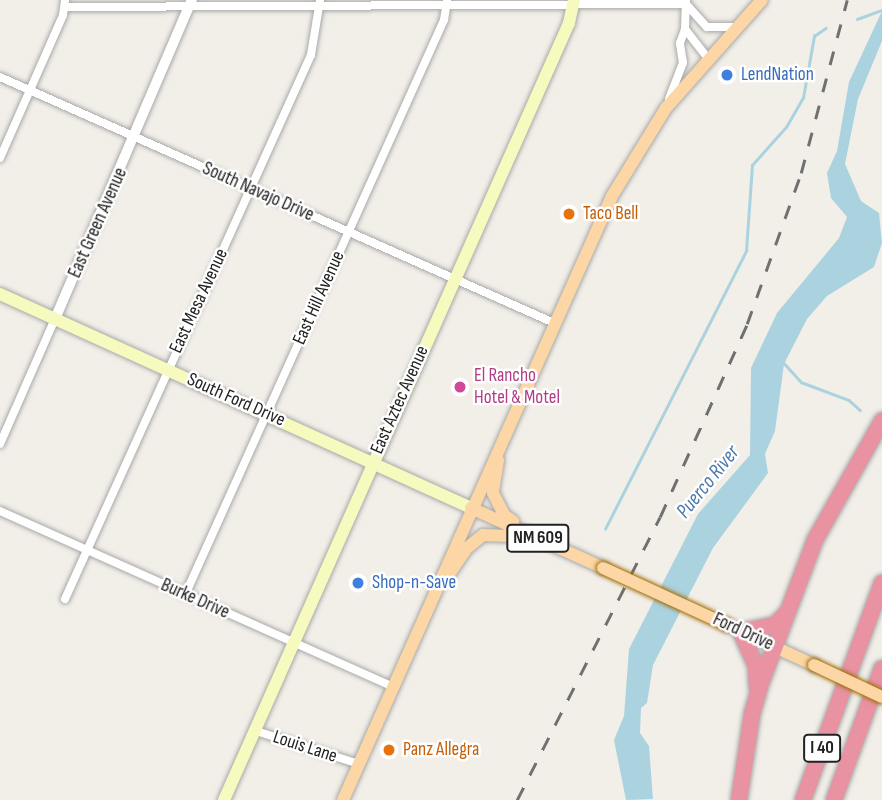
<!DOCTYPE html>
<html>
<head>
<meta charset="utf-8">
<style>
  body { margin:0 }
  #map { position:relative; width:882px; height:800px; overflow:hidden; background:#f2efe9; font-family:"Sofia Sans Condensed",sans-serif }
  div>[style] { position:absolute }
  .water>* { inset:0; background:#aad3df }
  .stream>* { height:2.5px; margin:-1.25px; padding:0 1.25px; transform-origin:1.25px; border-radius:1.25px; background:#aad3df }
  .roads { filter:drop-shadow(0 0 2px #a9a9a9) drop-shadow(0 0 2px #a9a9a9) }
  .minor>* { height:8px; margin:-4px; padding:0 4px; transform-origin:4px; border-radius:4px; background:#fff }
  .tertiary>* { height:10px; margin:-5px; padding:0 5px; transform-origin:5px; border-radius:5px; background:#fff }
  .secondary>* { height:12px; margin:-6px; padding:0 6px; transform-origin:6px; border-radius:6px; background:#f7fabf }
  .primary>* { height:12px; margin:-6px; padding:0 6px; transform-origin:6px; border-radius:6px; background:#fcd6a4 }
  .motorway>* { height:16px; margin:-8px; padding:0 8px; transform-origin:8px; border-radius:8px; background:#e892a2 }
  .rail>* { height:2.5px; margin-top:-1.25px; transform-origin:0; background:repeating-linear-gradient(90deg,#707070 0 14px,transparent 0 28px) }
  .bridges { filter:drop-shadow(0 0 2px #a06b00) drop-shadow(0 0 2px #a06b00) }
  .primary-bridge>* { height:12px; margin:-6px; padding:0 6px; transform-origin:6px; border-radius:6px; background:#fcd6a4 }
  .dots>* { width:19px; height:19px; translate:-50% -50%; box-sizing:border-box; border:4px solid #fff; border-radius:50% }
  span { translate:-50% -50%; white-space:nowrap; text-align:center; line-height:1.15; -webkit-text-stroke:5px #fff; paint-order:stroke }
  .shield-label span { padding:2px 5px; background:#fff; border:2px solid; border-radius:5px; -webkit-text-stroke-width:0 }
  .shield-label { font-size:18px; color:#222; font-weight:700 }
  .shop-label { font-size:19px; color:#366cbe }
  .left { translate:0 -50%; text-align:left }
  .street-label { font-size:19px; color:#222 }
  .food-label { font-size:19px; color:#c56008 }
  .hotel-label { font-size:19px; color:#b23c85 }
  .water-label { font-size:21px; color:#4a7aab; font-style:italic }
</style>
</head>
<body>
<div id="map">
  <div class="water">
    <div style="clip-path:polygon(882px 11px,882px 41px,858px 99px,845px 164px,861px 201px,879px 213px,882px 243px,874px 267px,827px 296px,807px 319px,784px 364px,775px 431px,765px 454px,768px 473px,713px 548px,653px 665px,647px 703px,641px 708px,640px 733px,649px 746px,653px 799px,626px 800px,614px 740px,624px 716px,629px 649px,698px 514px,750px 455px,751px 368px,777px 313px,839px 238px,847px 217px,831px 198px,827px 173px,837px 151px,849px 82px)"></div>
  </div>
  <div class="stream">
    <div style="left:857px;top:19px;width:27px;rotate:-20deg"></div>
    <div style="left:784px;top:363px;width:25px;rotate:48deg"></div>
    <div style="left:801px;top:382px;width:51px;rotate:20.6deg"></div>
    <div style="left:849px;top:400px;width:15px;rotate:42deg"></div>
    <div style="left:605px;top:529px;width:312px;rotate:-63.1deg"></div>
    <div style="left:746px;top:251px;width:86px;rotate:-86deg"></div>
    <div style="left:752px;top:165px;width:51px;rotate:-48.2deg"></div>
    <div style="left:786px;top:127px;width:34px;rotate:-60deg"></div>
    <div style="left:803px;top:98px;width:63px;rotate:-79.9deg"></div>
    <div style="left:814px;top:36px;width:14px;rotate:-34deg"></div>
  </div>
  <div class="roads">
    <div class="minor">
      <div style="left:686px;top:0;width:29px;rotate:92deg"></div>
      <div style="left:685px;top:29px;width:37px;rotate:52deg"></div>
      <div style="left:686px;top:4px;width:31px;rotate:48deg"></div>
      <div style="left:707px;top:27px;width:32px"></div>
      <div style="left:65px;top:7px;width:621px;rotate:-0.28deg"></div>
      <div style="left:0;top:77px;width:606px;rotate:23.94deg"></div>
      <div style="left:669px;top:99px;width:39px;rotate:-69deg"></div>
      <div style="left:683px;top:63px;width:20px;rotate:-99deg"></div>
      <div style="left:680px;top:43px;width:15px;rotate:-70deg"></div>
      <div style="left:0;top:158px;width:156px;rotate:-66.2deg"></div>
      <div style="left:63px;top:15px;width:15px;rotate:-82deg"></div>
      <div style="left:0;top:444px;width:137px;rotate:-66.3deg"></div>
      <div style="left:0;top:511px;width:428px;rotate:24.1deg"></div>
      <div style="left:185px;top:595px;width:631px;rotate:-65.75deg"></div>
      <div style="left:444px;top:20px;width:20px;rotate:-81deg"></div>
      <div style="left:65px;top:599px;width:597px;rotate:-65.67deg"></div>
      <div style="left:311px;top:55px;width:56px;rotate:-80.7deg"></div>
      <div style="left:253px;top:730px;width:108px;rotate:17.8deg"></div>
    </div>
    <div class="tertiary">
      <div style="left:55px;top:319px;width:347px;rotate:-66.8deg"></div>
    </div>
    <div class="secondary">
      <div style="left:0;top:294px;width:517px;rotate:24.43deg"></div>
      <div style="left:224px;top:800px;width:850px;rotate:-66.06deg"></div>
      <div style="left:569px;top:23px;width:24px;rotate:-78deg"></div>
    </div>
    <div class="primary">
      <div style="left:498px;top:460px;width:33px;rotate:99deg"></div>
      <div style="left:493px;top:493px;width:25px;rotate:63deg"></div>
      <div style="left:504px;top:515px;width:11px;rotate:34deg"></div>
      <div style="left:471px;top:508px;width:145px;rotate:24.4deg"></div>
      <div style="left:448px;top:576px;width:34px;rotate:-56deg"></div>
      <div style="left:467px;top:548px;width:21px;rotate:-39deg"></div>
      <div style="left:483px;top:535px;width:54px;rotate:2.1deg"></div>
      <div style="left:727px;top:625px;width:96px;rotate:24.7deg"></div>
      <div style="left:343px;top:800px;width:661px;rotate:-65.99deg"></div>
      <div style="left:612px;top:196px;width:103px;rotate:-58.5deg"></div>
      <div style="left:666px;top:108px;width:144px;rotate:-48.4deg"></div>
    </div>
    <div class="motorway">
      <div style="left:757px;top:687px;width:21px;rotate:-93deg"></div>
      <div style="left:756px;top:666px;width:37px;rotate:-114deg"></div>
      <div style="left:741px;top:632px;width:35px;rotate:-12deg"></div>
      <div style="left:775px;top:625px;width:17px;rotate:-45deg"></div>
      <div style="left:739px;top:800px;width:87px;rotate:-81.4deg"></div>
      <div style="left:752px;top:714px;width:32px;rotate:-74deg"></div>
      <div style="left:761px;top:683px;width:153px;rotate:-69.3deg"></div>
      <div style="left:815px;top:540px;width:137px;rotate:-60.6deg"></div>
      <div style="left:803px;top:800px;width:231px;rotate:-70deg"></div>
      <div style="left:834px;top:800px;width:140px;rotate:-70deg"></div>
    </div>
  </div>
  <div class="rail">
    <div style="left:517px;top:800px;width:317px;rotate:-63.2deg"></div>
    <div style="left:660px;top:517px;width:212px;rotate:-65.7deg"></div>
    <div style="left:747px;top:324px;width:160px;rotate:-70.3deg"></div>
    <div style="left:801px;top:173px;width:179px;rotate:-75.1deg"></div>
  </div>
  <div class="bridges">
    <div class="primary-bridge">
      <div style="left:603px;top:568px;width:136px;rotate:24.7deg"></div>
      <div style="left:814px;top:665px;width:75px;rotate:25.2deg"></div>
    </div>
  </div>
  <div class="dots">
    <div style="left:727px;top:75px;background:#3f7fe0"></div>
    <div style="left:569px;top:214px;background:#e8710a"></div>
    <div style="left:460px;top:387px;background:#d1479c"></div>
    <div style="left:358px;top:583px;background:#3f7fe0"></div>
    <div style="left:389px;top:750px;background:#e8710a"></div>
  </div>
  <div class="shield-label">
    <span style="left:538px;top:538px">NM 609</span>
    <span style="left:822px;top:748px">I 40</span>
  </div>
  <div class="shop-label">
    <span class="left" style="left:741px;top:75px">LendNation</span>
    <span class="left" style="left:372px;top:583px">Shop-n-Save</span>
  </div>
  <div class="street-label">
    <span style="left:258px;top:192px;rotate:24deg">South Navajo Drive</span>
    <span style="left:98px;top:223px;rotate:-66deg">East Green Avenue</span>
    <span style="left:319px;top:298px;rotate:-66deg">East Hill Avenue</span>
    <span style="left:199px;top:301px;rotate:-65deg">East Mesa Avenue</span>
    <span style="left:236px;top:400px;rotate:24deg">South Ford Drive</span>
    <span style="left:400px;top:400px;rotate:-66deg">East Aztec Avenue</span>
    <span style="left:195px;top:599px;rotate:24deg">Burke Drive</span>
    <span style="left:743px;top:632px;rotate:25deg">Ford Drive</span>
    <span style="left:305px;top:747px;rotate:18deg">Louis Lane</span>
  </div>
  <div class="food-label">
    <span class="left" style="left:583px;top:214px">Taco Bell</span>
    <span class="left" style="left:403px;top:750px">Panz Allegra</span>
  </div>
  <div class="hotel-label">
    <span class="left" style="left:474px;top:387px">El Rancho<br>Hotel &amp; Motel</span>
  </div>
  <div class="water-label">
    <span style="left:708px;top:482px;rotate:-51deg">Puerco River</span>
  </div>
</div>
</body>
</html>
